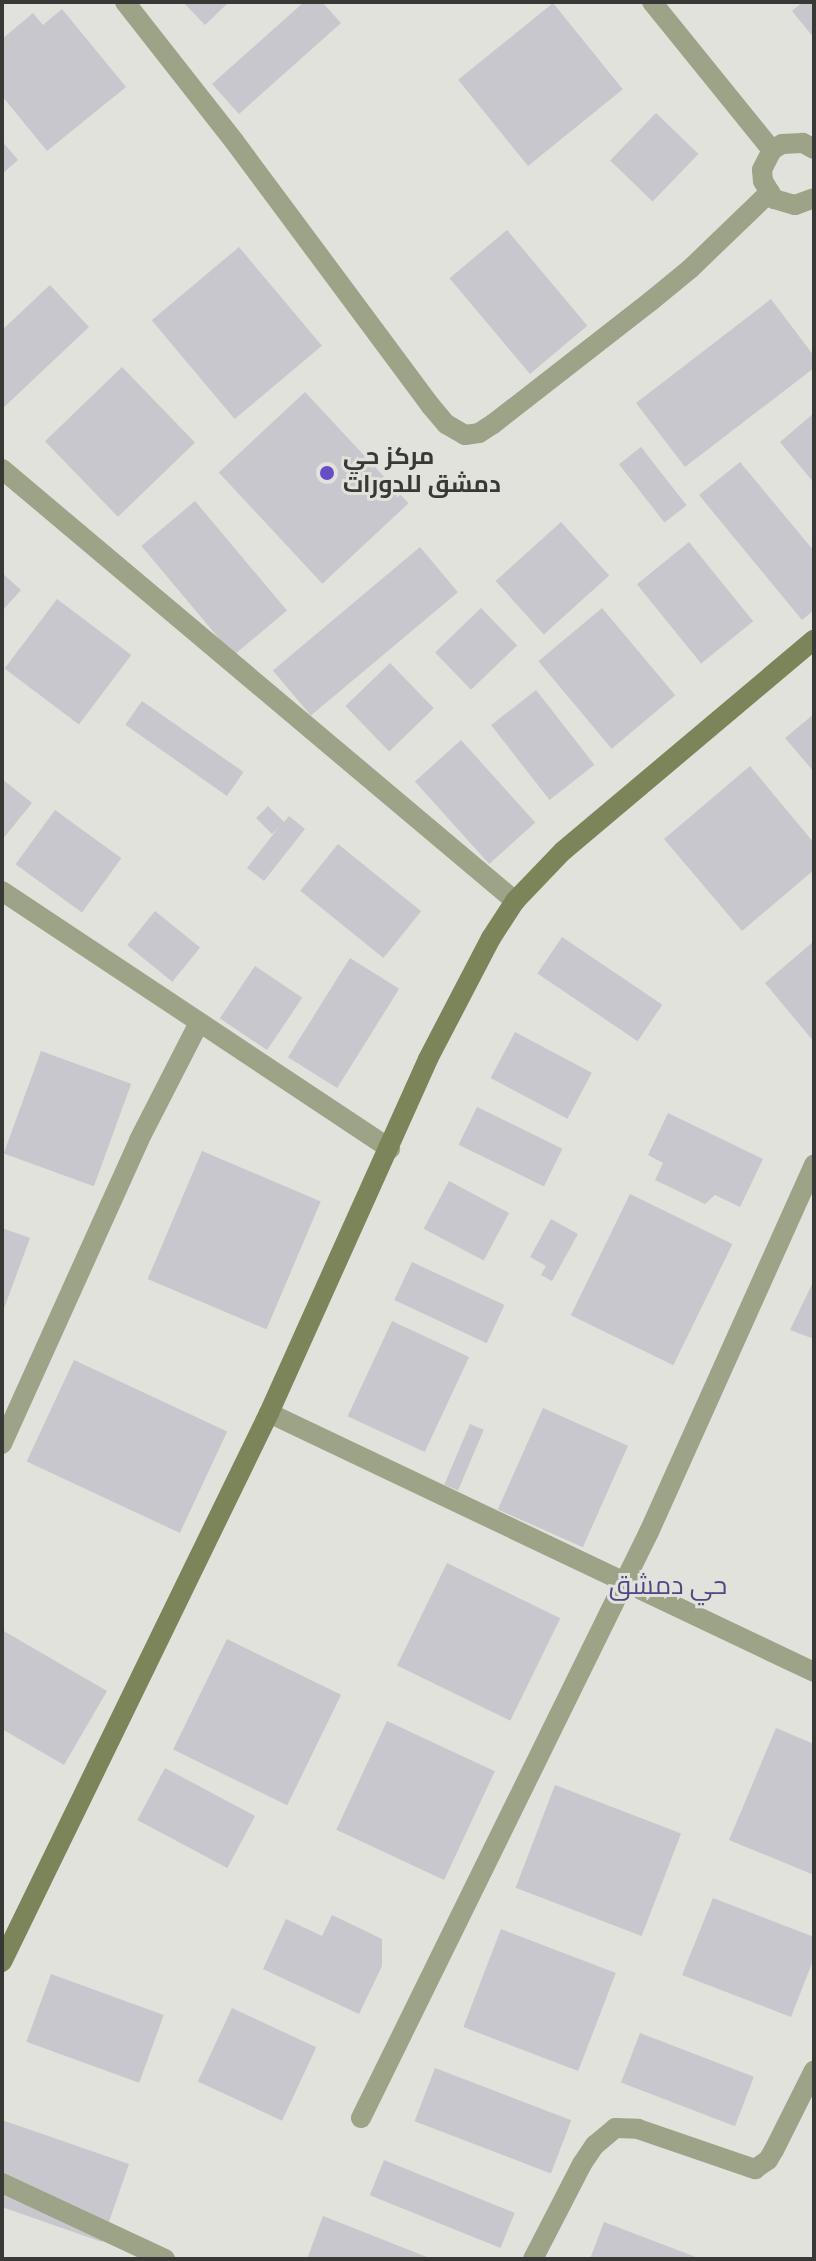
<!DOCTYPE html>
<html>
<head>
<meta charset="utf-8">
<style>
  body { margin:0 }
  #map { position:relative; width:816px; height:2261px; overflow:hidden; background:#e0e2db; font-family:Overpass,Cairo,sans-serif }
  div>[style] { position:absolute }
  .building>* { inset:0; background:#c8c7ce; transform-origin:0 0 }
  .street>* { height:20px; margin:-10px; padding:0 10px; transform-origin:10px; border-radius:10px; background:#9ca386 }
  .secondary>* { height:20px; margin:-10px; padding:0 10px; transform-origin:10px; border-radius:10px; background:#7c8459 }
  .dots>* { width:22px; height:22px; translate:-50% -50%; box-sizing:border-box; border:4px solid #e0e2db; border-radius:50% }
  span { translate:-50% -50%; white-space:nowrap; text-align:center; line-height:1.15; -webkit-text-stroke:6px #e0e2db; paint-order:stroke }
  .poi-label { font-size:24px; color:#383936; font-weight:700 }
  .left { translate:0 -50%; text-align:left }
  .neighbourhood-label { font-size:26px; color:#4f4685 }
  .frame { position:absolute; inset:0; border:4px solid #383936; pointer-events:none }
</style>
</head>
<body>
<div id="map">
  <div class="building">
    <div style="clip-path:polygon(183px 2px,229px 2px,205px 25px)"></div>
    <div style="clip-path:polygon(304px 2px,322px 2px,341px 23px,239px 114px,212px 84px)"></div>
    <div style="clip-path:polygon(803px 2px,814px 2px,814px 38px,792px 11px)"></div>
    <div style="left:553px;top:3px;width:111px;height:122px;rotate:51deg"></div>
    <div style="clip-path:polygon(62px 9px,126px 87px,47px 151px,2px 96px,2px 39px,33px 13px,43px 25px)"></div>
    <div style="left:656px;top:113px;width:59px;height:66px;rotate:44deg"></div>
    <div style="clip-path:polygon(2px 141px,18px 160px,2px 174px)"></div>
    <div style="left:507px;top:230px;width:125px;height:75px;rotate:50deg"></div>
    <div style="left:239px;top:247px;width:129px;height:114px;rotate:50deg"></div>
    <div style="clip-path:polygon(50px 285px,89px 327px,2px 409px,2px 330px)"></div>
    <div style="clip-path:polygon(771px 299px,814px 356px,814px 368px,685px 467px,636px 403px)"></div>
    <div style="left:122px;top:367px;width:105px;height:107px;rotate:46deg"></div>
    <div style="left:305px;top:392px;width:152px;height:118px;rotate:47deg"></div>
    <div style="clip-path:polygon(814px 413px,814px 483px,780px 442px)"></div>
    <div style="left:641px;top:447px;width:74px;height:28px;rotate:52deg"></div>
    <div style="clip-path:polygon(740px 462px,814px 551px,814px 610px,802px 620px,699px 495px)"></div>
    <div style="left:195px;top:501px;width:143px;height:70px;rotate:50deg"></div>
    <div style="left:561px;top:522px;width:72px;height:88px;rotate:48deg"></div>
    <div style="left:689px;top:542px;width:102px;height:67px;rotate:51deg"></div>
    <div style="left:420px;top:547px;width:59px;height:192px;rotate:50deg"></div>
    <div style="clip-path:polygon(2px 573px,21px 590px,2px 611px)"></div>
    <div style="left:57px;top:599px;width:93px;height:87px;rotate:37deg"></div>
    <div style="left:481px;top:608px;width:52px;height:64px;rotate:46deg"></div>
    <div style="left:602px;top:608px;width:114px;height:83px;rotate:50deg"></div>
    <div style="left:390px;top:663px;width:63px;height:62px;rotate:46deg"></div>
    <div style="left:536px;top:690px;width:95px;height:57px;rotate:52deg"></div>
    <div style="left:142px;top:701px;width:124px;height:29px;rotate:35deg"></div>
    <div style="clip-path:polygon(814px 714px,814px 772px,785px 738px)"></div>
    <div style="left:461px;top:740px;width:111px;height:62px;rotate:48deg"></div>
    <div style="clip-path:polygon(750px 766px,814px 843px,814px 870px,742px 931px,664px 839px)"></div>
    <div style="clip-path:polygon(2px 779px,32px 803px,2px 840px)"></div>
    <div style="clip-path:polygon(268px 806px,284px 822px,289px 816px,305px 829px,264px 881px,247px 868px,279px 827px,272px 834px,256px 818px)"></div>
    <div style="left:55px;top:810px;width:82px;height:67px;rotate:36deg"></div>
    <div style="left:338px;top:844px;width:107px;height:60px;rotate:39deg"></div>
    <div style="left:155px;top:911px;width:58px;height:44px;rotate:39deg"></div>
    <div style="left:562px;top:937px;width:121px;height:44px;rotate:34deg"></div>
    <div style="clip-path:polygon(814px 941px,814px 1042px,765px 983px)"></div>
    <div style="left:350px;top:958px;width:58px;height:117px;rotate:32deg"></div>
    <div style="left:255px;top:966px;width:57px;height:63px;rotate:34deg"></div>
    <div style="left:515px;top:1032px;width:87px;height:52px;rotate:28deg"></div>
    <div style="left:41px;top:1051px;width:96px;height:109px;rotate:20deg"></div>
    <div style="left:477px;top:1107px;width:95px;height:42px;rotate:26deg"></div>
    <div style="clip-path:polygon(668px 1113px,763px 1159px,740px 1207px,715px 1195px,705px 1204px,655px 1180px,663px 1163px,648px 1155px)"></div>
    <div style="left:202px;top:1151px;width:129px;height:139px;rotate:23deg"></div>
    <div style="left:449px;top:1181px;width:68px;height:54px;rotate:28deg"></div>
    <div style="left:630px;top:1194px;width:114px;height:135px;rotate:26deg"></div>
    <div style="clip-path:polygon(551px 1219px,578px 1234px,552px 1281px,541px 1275px,546px 1266px,530px 1257px)"></div>
    <div style="clip-path:polygon(2px 1228px,30px 1238px,2px 1314px)"></div>
    <div style="left:412px;top:1262px;width:102px;height:42px;rotate:25deg"></div>
    <div style="clip-path:polygon(814px 1280px,814px 1339px,790px 1330px)"></div>
    <div style="left:392px;top:1321px;width:85px;height:105px;rotate:25deg"></div>
    <div style="left:74px;top:1360px;width:169px;height:112px;rotate:25deg"></div>
    <div style="left:543px;top:1408px;width:93px;height:111px;rotate:24deg"></div>
    <div style="left:470px;top:1424px;width:15px;height:66px;rotate:23deg"></div>
    <div style="left:447px;top:1563px;width:126px;height:114px;rotate:26deg"></div>
    <div style="clip-path:polygon(2px 1630px,107px 1691px,64px 1765px,2px 1729px)"></div>
    <div style="left:227px;top:1639px;width:127px;height:123px;rotate:26deg"></div>
    <div style="left:387px;top:1721px;width:119px;height:120px;rotate:25deg"></div>
    <div style="clip-path:polygon(776px 1728px,814px 1744px,814px 1875px,729px 1840px)"></div>
    <div style="left:165px;top:1768px;width:102px;height:59px;rotate:28deg"></div>
    <div style="left:555px;top:1785px;width:135px;height:110px;rotate:21deg"></div>
    <div style="clip-path:polygon(713px 1898px,814px 1937px,814px 1958px,791px 2017px,682px 1975px)"></div>
    <div style="clip-path:polygon(332px 1915px,382px 1939px,382px 1966px,359px 2014px,263px 1969px,286px 1919px,322px 1936px)"></div>
    <div style="left:501px;top:1929px;width:123px;height:105px;rotate:21deg"></div>
    <div style="left:51px;top:1974px;width:120px;height:72px;rotate:20deg"></div>
    <div style="left:232px;top:2008px;width:93px;height:81px;rotate:25deg"></div>
    <div style="left:640px;top:2033px;width:122px;height:53px;rotate:21deg"></div>
    <div style="left:435px;top:2068px;width:146px;height:57px;rotate:21deg"></div>
    <div style="clip-path:polygon(2px 2120px,129px 2164px,102px 2242px,2px 2207px)"></div>
    <div style="left:384px;top:2160px;width:141px;height:38px;rotate:22deg"></div>
    <div style="clip-path:polygon(323px 2216px,432px 2259px,307px 2259px)"></div>
    <div style="clip-path:polygon(604px 2222px,701px 2259px,590px 2259px)"></div>
  </div>
  <div class="street">
    <div style="left:125px;top:2px;width:177px;rotate:51.9deg"></div>
    <div style="left:234px;top:141px;width:329px;rotate:53.4deg"></div>
    <div style="left:430px;top:405px;width:25px;rotate:50deg"></div>
    <div style="left:446px;top:424px;width:22px;rotate:30deg"></div>
    <div style="left:465px;top:435px;width:14px;rotate:-8deg"></div>
    <div style="left:479px;top:433px;width:17px;rotate:-33deg"></div>
    <div style="left:493px;top:424px;width:200px;rotate:-37.9deg"></div>
    <div style="left:651px;top:301px;width:50px;rotate:-39.4deg"></div>
    <div style="left:690px;top:269px;width:111px;rotate:-43.9deg"></div>
    <div style="left:652px;top:2px;width:191px;rotate:51deg"></div>
    <div style="left:814px;top:149px;width:13px;rotate:-151deg"></div>
    <div style="left:803px;top:143px;width:21px;rotate:177deg"></div>
    <div style="left:782px;top:144px;width:12px;rotate:149deg"></div>
    <div style="left:772px;top:150px;width:22px;rotate:117deg"></div>
    <div style="left:762px;top:170px;width:11px;rotate:85deg"></div>
    <div style="left:763px;top:181px;width:21px;rotate:59deg"></div>
    <div style="left:774px;top:199px;width:22px;rotate:16deg"></div>
    <div style="left:795px;top:205px;width:20px;rotate:-20deg"></div>
    <div style="left:2px;top:469px;width:671px;rotate:40.1deg"></div>
    <div style="left:2px;top:891px;width:466px;rotate:33.6deg"></div>
    <div style="left:269px;top:1413px;width:603px;rotate:25.42deg"></div>
    <div style="left:2px;top:1444px;width:333px;rotate:-65.7deg"></div>
    <div style="left:139px;top:1140px;width:131px;rotate:-62.9deg"></div>
    <div style="left:361px;top:2118px;width:653px;rotate:-63.83deg"></div>
    <div style="left:649px;top:1532px;width:403px;rotate:-65.8deg"></div>
    <div style="left:2px;top:2183px;width:180px;rotate:25deg"></div>
    <div style="left:533px;top:2259px;width:107px;rotate:-62.7deg"></div>
    <div style="left:582px;top:2164px;width:23px;rotate:-56deg"></div>
    <div style="left:595px;top:2145px;width:26px;rotate:-40deg"></div>
    <div style="left:615px;top:2128px;width:23px;rotate:2deg"></div>
    <div style="left:638px;top:2129px;width:124px;rotate:18.9deg"></div>
    <div style="left:755px;top:2169px;width:16px;rotate:-35deg"></div>
    <div style="left:768px;top:2160px;width:12px;rotate:-59deg"></div>
    <div style="left:774px;top:2150px;width:89px;rotate:-63.4deg"></div>
  </div>
  <div class="secondary">
    <div style="left:2px;top:1962px;width:610px;rotate:-64.06deg"></div>
    <div style="left:269px;top:1413px;width:388px;rotate:-65.8deg"></div>
    <div style="left:428px;top:1059px;width:136px;rotate:-62.5deg"></div>
    <div style="left:491px;top:938px;width:44px;rotate:-57deg"></div>
    <div style="left:515px;top:901px;width:69px;rotate:-46.2deg"></div>
    <div style="left:563px;top:851px;width:328px;rotate:-40.1deg"></div>
  </div>
  <div class="dots">
    <div style="left:327px;top:473px;background:#674dc6"></div>
  </div>
  <div class="poi-label">
    <span class="left" style="left:343px;top:473px">مركز حي<br>دمشق للدورات</span>
  </div>
  <div class="neighbourhood-label">
    <span style="left:668px;top:1588px">حي دمشق</span>
  </div>
  <div class="frame"></div>
</div>
</body>
</html>
